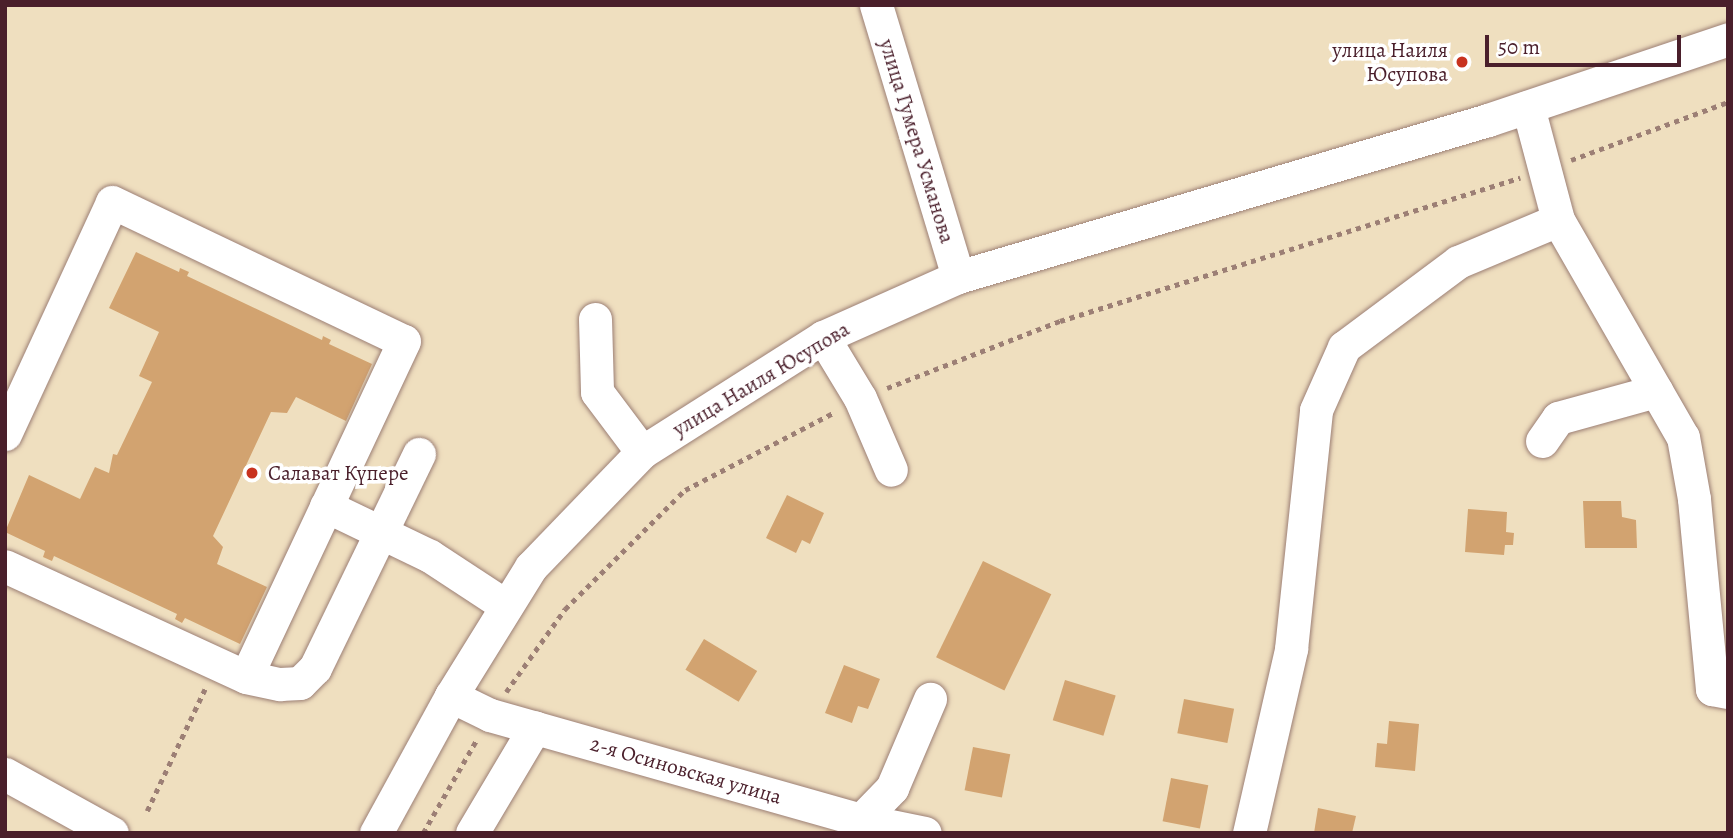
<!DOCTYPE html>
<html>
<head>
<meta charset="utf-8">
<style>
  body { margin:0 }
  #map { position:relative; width:1733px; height:838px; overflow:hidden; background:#efdfbf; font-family:Alegreya,serif }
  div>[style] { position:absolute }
  .building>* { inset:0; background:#d2a370; transform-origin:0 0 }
  .path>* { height:4.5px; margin-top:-2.25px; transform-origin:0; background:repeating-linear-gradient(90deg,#9c7f75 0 5px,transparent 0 10px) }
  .roads { filter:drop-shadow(0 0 2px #9c7f75) drop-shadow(0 0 2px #9c7f75) }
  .minor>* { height:33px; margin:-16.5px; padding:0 16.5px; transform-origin:16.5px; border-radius:16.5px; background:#fff }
  .dots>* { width:19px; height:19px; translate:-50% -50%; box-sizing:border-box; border:4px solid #fff; border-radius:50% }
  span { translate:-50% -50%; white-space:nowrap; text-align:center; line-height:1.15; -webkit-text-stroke:7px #fff; paint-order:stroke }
  .poi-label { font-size:21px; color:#4a1f2b }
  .right { translate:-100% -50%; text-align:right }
  .left { translate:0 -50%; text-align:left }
  .street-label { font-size:21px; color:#4a1f2b }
  .frame { position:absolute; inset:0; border:7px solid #4a1f2b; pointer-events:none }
  .scale { position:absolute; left:1485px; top:35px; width:196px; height:32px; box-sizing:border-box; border:4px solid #4a1f2b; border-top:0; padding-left:9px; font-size:21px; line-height:24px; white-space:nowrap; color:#4a1f2b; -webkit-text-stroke:5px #fff; paint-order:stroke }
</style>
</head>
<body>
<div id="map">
  <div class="building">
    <div style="clip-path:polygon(136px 252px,179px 272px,180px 268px,189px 272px,187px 276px,322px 340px,323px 336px,331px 340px,329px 344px,372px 364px,346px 421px,296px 397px,287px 413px,271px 412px,213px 536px,223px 547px,217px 564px,267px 587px,240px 644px,185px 618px,182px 623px,175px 619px,177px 614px,54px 556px,52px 561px,43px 557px,45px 551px,5px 532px,29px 475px,80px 499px,95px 467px,109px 473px,113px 454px,117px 455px,152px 382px,139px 376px,159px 332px,109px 308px)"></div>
    <div style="clip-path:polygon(787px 495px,824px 513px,810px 544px,802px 540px,796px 553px,766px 538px)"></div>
    <div style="clip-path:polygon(1583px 501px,1621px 501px,1622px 517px,1636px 520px,1637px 548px,1585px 548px)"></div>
    <div style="clip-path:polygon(1468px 509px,1507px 512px,1506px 532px,1514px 533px,1513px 545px,1505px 545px,1504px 555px,1465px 552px)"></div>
    <div style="left:983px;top:561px;width:76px;height:107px;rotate:26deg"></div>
    <div style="left:704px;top:639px;width:62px;height:36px;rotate:31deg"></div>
    <div style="clip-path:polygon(844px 665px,880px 679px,868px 709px,858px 706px,852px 723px,825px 713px)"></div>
    <div style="left:1065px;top:680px;width:53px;height:42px;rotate:17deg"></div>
    <div style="left:1184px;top:699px;width:51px;height:35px;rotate:11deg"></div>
    <div style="clip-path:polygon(1389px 721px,1419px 724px,1415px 771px,1375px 767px,1377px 743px,1387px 744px)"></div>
    <div style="left:973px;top:747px;width:38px;height:44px;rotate:11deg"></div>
    <div style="left:1171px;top:778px;width:38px;height:44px;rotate:11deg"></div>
    <div style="clip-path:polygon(1318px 808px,1356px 816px,1352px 833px,1314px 833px)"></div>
  </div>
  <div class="path">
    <div style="left:1571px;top:160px;width:167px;rotate:-20.3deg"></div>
    <div style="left:887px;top:388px;width:186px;rotate:-21.2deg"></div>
    <div style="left:1060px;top:321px;width:482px;rotate:-17.3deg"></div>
    <div style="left:506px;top:692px;width:102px;rotate:-54.6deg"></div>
    <div style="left:565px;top:609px;width:169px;rotate:-44.8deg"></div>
    <div style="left:685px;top:490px;width:169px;rotate:-27.5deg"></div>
    <div style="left:147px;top:811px;width:135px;rotate:-64.6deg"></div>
    <div style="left:423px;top:833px;width:106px;rotate:-60.1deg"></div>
  </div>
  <div class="roads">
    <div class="minor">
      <div style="left:876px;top:5px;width:284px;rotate:73.2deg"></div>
      <div style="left:1528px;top:107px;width:117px;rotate:75.1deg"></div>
      <div style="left:1558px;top:220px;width:250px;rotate:60.1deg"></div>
      <div style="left:1683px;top:437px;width:63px;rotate:79.9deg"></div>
      <div style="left:1694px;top:499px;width:191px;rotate:84.6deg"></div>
      <div style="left:1712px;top:689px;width:16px;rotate:11deg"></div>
      <div style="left:595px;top:319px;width:73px;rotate:88.4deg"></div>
      <div style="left:597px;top:392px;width:75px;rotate:53.1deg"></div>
      <div style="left:823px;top:337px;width:71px;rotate:58.8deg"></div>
      <div style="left:860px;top:398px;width:78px;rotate:66.7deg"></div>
      <div style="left:5px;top:434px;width:255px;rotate:-65.2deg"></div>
      <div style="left:112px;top:202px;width:323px;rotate:25.5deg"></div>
      <div style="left:404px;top:341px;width:371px;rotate:115.2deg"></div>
      <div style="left:246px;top:677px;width:265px;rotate:-155.3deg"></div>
      <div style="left:1542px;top:441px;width:28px;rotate:-55deg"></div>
      <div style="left:1558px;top:418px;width:102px;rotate:-15.4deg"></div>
      <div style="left:326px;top:506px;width:115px;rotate:25.7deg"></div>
      <div style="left:430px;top:556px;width:91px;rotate:33.3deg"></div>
      <div style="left:246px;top:677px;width:35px;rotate:12deg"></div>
      <div style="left:280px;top:684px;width:20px;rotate:-3deg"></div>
      <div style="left:300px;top:683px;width:21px;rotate:-45deg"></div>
      <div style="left:315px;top:668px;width:238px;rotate:-64.1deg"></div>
      <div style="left:451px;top:696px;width:43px;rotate:26deg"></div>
      <div style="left:490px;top:715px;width:386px;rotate:15.8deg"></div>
      <div style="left:861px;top:820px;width:65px;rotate:11.5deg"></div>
      <div style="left:5px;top:774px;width:122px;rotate:28.9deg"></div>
      <div style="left:376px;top:833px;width:156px;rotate:-61.3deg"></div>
      <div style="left:451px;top:696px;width:152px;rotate:-58.2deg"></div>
      <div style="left:531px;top:567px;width:160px;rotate:-46deg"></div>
      <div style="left:642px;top:452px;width:214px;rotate:-32.4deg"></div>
      <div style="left:823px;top:337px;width:148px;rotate:-24deg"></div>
      <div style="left:958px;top:277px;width:553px;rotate:-16.5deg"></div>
      <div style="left:1488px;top:120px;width:253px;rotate:-18.6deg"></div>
      <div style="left:472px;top:833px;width:123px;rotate:-59.3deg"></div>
      <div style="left:856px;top:833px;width:14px;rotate:-69deg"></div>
      <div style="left:861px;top:820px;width:45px;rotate:-45.9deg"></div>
      <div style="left:892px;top:788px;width:97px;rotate:-66.9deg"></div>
      <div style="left:1249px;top:833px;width:189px;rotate:-77.1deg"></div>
      <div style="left:1291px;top:649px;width:240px;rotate:-84deg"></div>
      <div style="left:1316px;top:410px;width:69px;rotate:-66deg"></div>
      <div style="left:1344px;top:347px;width:142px;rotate:-36.7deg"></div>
      <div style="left:1458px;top:262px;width:108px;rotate:-22.8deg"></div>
    </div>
  </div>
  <div class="dots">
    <div style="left:1462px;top:62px;background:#c8321e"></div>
    <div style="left:252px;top:473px;background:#c8321e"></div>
  </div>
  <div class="poi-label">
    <span class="right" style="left:1448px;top:62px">улица Наиля<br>Юсупова</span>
    <span class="left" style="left:268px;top:473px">Салават Күпере</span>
  </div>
  <div class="street-label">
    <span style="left:917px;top:141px;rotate:73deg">улица Гумера Усманова</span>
    <span style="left:761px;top:379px;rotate:-31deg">улица Наиля Юсупова</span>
    <span style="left:686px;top:770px;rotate:16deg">2-я Осиновская улица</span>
  </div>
  <div class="frame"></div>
  <div class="scale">50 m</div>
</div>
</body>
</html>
